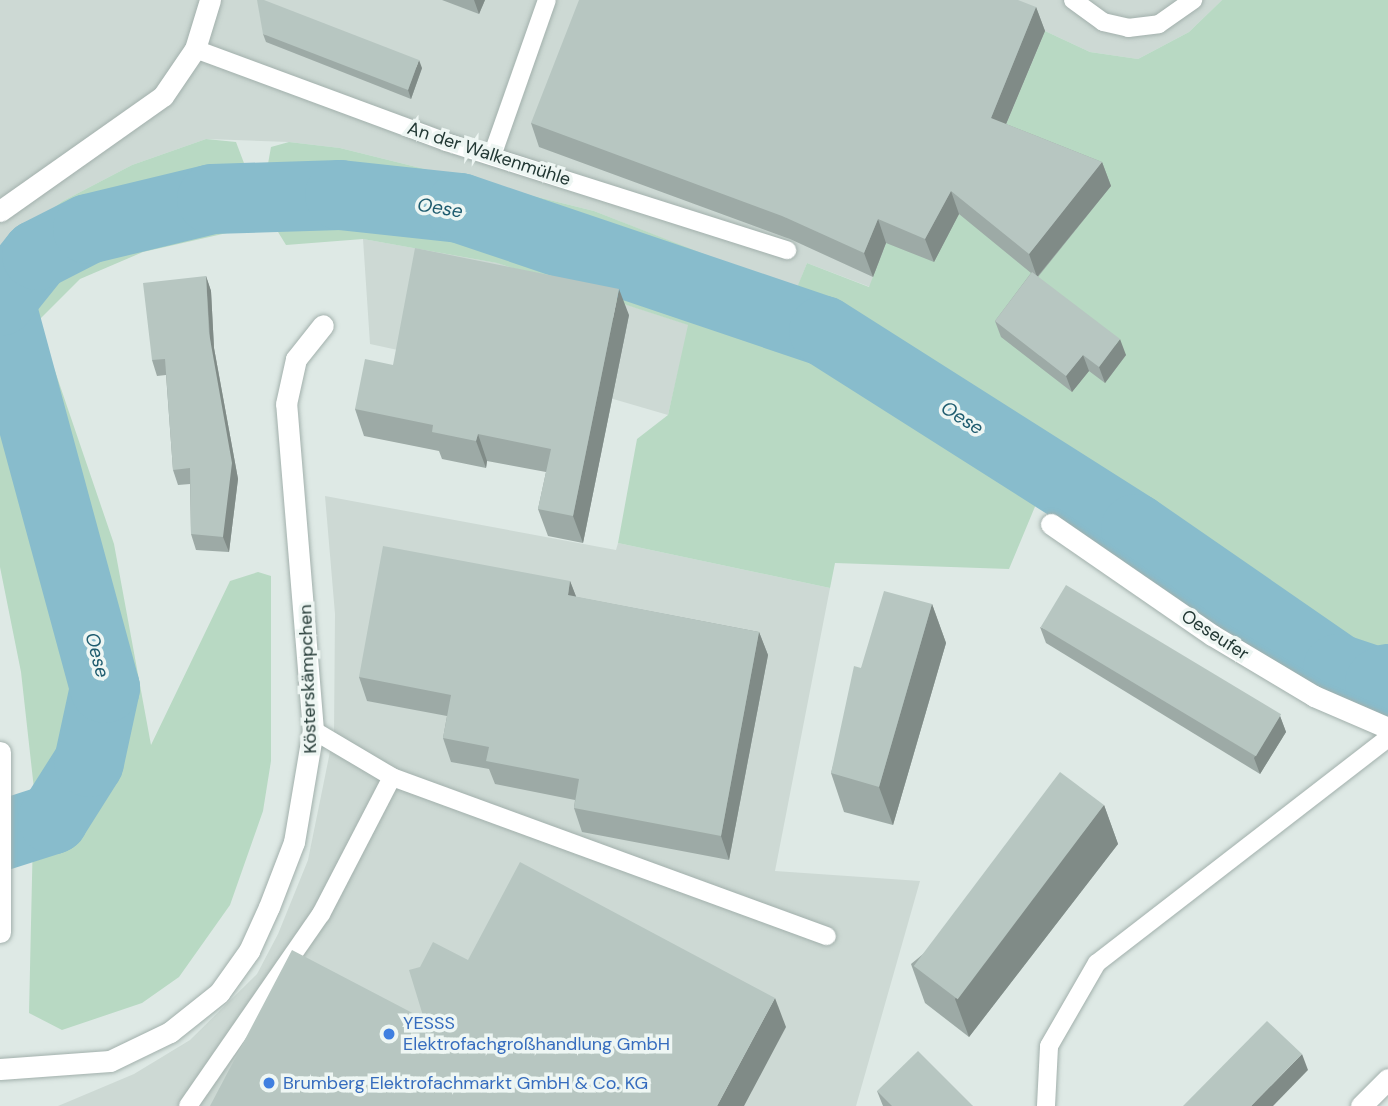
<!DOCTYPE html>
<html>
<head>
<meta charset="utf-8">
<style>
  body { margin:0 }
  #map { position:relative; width:1388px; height:1106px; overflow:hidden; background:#dee9e5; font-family:"DM Sans",sans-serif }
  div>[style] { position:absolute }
  .built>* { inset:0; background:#cdd9d4 }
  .green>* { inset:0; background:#b8d9c3 }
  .river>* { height:70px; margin:-35px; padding:0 35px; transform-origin:35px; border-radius:35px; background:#88bccc }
  .roads { filter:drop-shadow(0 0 2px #a2b0ac) drop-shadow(0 0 2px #a2b0ac) }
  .lane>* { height:18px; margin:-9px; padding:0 9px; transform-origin:9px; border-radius:9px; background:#fff }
  .street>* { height:21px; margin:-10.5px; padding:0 10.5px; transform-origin:10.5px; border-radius:10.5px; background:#fff }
  .wall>* { inset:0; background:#9daaa6 }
  .shaded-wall>* { inset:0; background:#808b87 }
  .building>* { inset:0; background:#b7c6c1; transform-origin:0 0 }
  .dots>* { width:19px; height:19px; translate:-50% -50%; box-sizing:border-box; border:4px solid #eef6f3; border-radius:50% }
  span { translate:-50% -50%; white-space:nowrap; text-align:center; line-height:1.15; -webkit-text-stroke:7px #eef6f3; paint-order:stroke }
  .street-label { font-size:18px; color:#213733 }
  .shop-label { font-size:18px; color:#366cbe }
  .left { translate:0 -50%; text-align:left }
  .water-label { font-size:19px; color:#1f5c6f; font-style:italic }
</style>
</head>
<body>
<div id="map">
  <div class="built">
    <div style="clip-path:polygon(0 0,1222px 0,1189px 32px,1138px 59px,1090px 52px,1045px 31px,999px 141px,935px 117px,870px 287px,807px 263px,796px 291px,594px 211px,340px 148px,289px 142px,206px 139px,132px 165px,63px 201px,0 246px)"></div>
    <div style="clip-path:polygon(363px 239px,498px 263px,689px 325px,668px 415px,579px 389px,370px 344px)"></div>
    <div style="clip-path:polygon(325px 496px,616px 550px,618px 543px,830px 588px,775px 871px,920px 881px,856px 1106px,58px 1106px,134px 1074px,190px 1040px,257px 974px,278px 934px,308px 860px,334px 732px,335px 614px)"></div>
  </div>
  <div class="green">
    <div style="clip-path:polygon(1222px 0,1388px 0,1388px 656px,1273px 609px,1095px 476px,932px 370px,805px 304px,620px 234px,451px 184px,381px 175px,266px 175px,271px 147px,289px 142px,340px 148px,594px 211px,796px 290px,807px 263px,869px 287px,935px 117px,999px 141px,1045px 31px,1090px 52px,1138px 59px,1189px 32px)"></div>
    <div style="clip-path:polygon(206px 139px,236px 142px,247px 171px,249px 228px,143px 252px,80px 279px,41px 318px,41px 330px,114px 544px,151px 745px,230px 581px,258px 572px,271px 576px,271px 761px,263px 811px,230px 905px,179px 977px,142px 1003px,62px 1030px,29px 1013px,34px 789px,21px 672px,0 567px,0 246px,63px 201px,132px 165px)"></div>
    <div style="clip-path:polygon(367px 216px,492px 239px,622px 280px,791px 343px,849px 374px,1039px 497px,1009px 569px,835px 563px,830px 588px,618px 543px,637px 439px,668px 415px,688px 325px,497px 263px,363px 239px,286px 245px,275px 227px,277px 220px)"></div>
  </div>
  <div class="river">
    <div style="left:0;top:836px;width:56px;rotate:-17.8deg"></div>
    <div style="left:53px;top:819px;width:67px;rotate:-57.7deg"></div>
    <div style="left:89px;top:762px;width:76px;rotate:-77.8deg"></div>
    <div style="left:105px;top:688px;width:401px;rotate:-105.2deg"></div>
    <div style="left:0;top:301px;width:59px;rotate:-51.2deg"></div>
    <div style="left:37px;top:255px;width:57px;rotate:-27deg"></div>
    <div style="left:88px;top:229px;width:128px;rotate:-13.6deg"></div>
    <div style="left:212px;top:199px;width:128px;rotate:-1.8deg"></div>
    <div style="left:340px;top:195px;width:121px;rotate:6.2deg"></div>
    <div style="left:460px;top:208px;width:384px;rotate:18.7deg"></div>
    <div style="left:824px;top:331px;width:370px;rotate:32.4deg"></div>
    <div style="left:1136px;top:529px;width:246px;rotate:34.7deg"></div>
    <div style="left:1338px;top:669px;width:44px;rotate:18.4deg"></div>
    <div style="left:1380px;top:683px;width:9px;rotate:-27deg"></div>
  </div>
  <div class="roads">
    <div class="lane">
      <div style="left:1073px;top:0;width:37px;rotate:36deg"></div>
      <div style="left:1103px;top:22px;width:26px;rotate:13deg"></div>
      <div style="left:1128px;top:28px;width:31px;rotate:-7deg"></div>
      <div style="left:1159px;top:24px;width:42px;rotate:-35.2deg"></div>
      <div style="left:195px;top:49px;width:268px;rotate:20.3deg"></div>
      <div style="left:446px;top:142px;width:358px;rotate:17.6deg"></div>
      <div style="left:492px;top:156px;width:165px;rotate:-70.6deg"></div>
      <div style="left:313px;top:730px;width:92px;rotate:30.7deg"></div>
      <div style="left:392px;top:777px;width:463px;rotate:20.1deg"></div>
      <div style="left:188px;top:1106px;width:234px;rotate:-55.3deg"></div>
      <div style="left:321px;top:914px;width:154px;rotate:-62.6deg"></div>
      <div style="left:1046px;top:1106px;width:60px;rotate:-87.1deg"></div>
      <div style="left:1049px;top:1046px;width:96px;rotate:-60deg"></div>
      <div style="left:1097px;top:963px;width:368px;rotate:-37.7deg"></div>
    </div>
    <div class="street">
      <div style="left:0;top:211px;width:199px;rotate:-35.2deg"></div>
      <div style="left:163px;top:96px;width:57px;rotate:-55.8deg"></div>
      <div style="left:195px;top:49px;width:51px;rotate:-73deg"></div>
      <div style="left:1051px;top:524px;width:196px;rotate:34.6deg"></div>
      <div style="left:1212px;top:635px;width:119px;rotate:30.9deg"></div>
      <div style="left:1314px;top:696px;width:81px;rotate:23.4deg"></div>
      <div style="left:0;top:752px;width:180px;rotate:90deg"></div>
      <div style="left:0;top:1069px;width:110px;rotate:-4.2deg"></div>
      <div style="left:110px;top:1061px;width:67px;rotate:-25.8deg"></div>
      <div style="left:170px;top:1032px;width:63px;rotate:-38.5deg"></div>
      <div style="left:219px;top:993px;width:52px;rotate:-54.5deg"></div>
      <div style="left:249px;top:951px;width:48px;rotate:-65.6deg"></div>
      <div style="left:269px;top:907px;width:70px;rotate:-69deg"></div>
      <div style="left:294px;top:842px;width:114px;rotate:-80.4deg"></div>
      <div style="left:313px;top:730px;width:327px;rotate:-94.7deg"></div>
      <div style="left:286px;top:404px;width:46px;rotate:-77.5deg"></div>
      <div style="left:296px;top:359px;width:43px;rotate:-51.5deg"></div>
      <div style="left:1361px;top:1106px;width:38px;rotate:-45deg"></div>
    </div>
  </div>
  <div class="wall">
    <div style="clip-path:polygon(442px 0,485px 0,479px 14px)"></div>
    <div style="clip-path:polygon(1036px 7px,1045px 31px,1006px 124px,1102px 162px,1111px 186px,1038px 277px,1126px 355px,1105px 383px,1089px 371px,1072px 392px,1001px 337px,995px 321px,1031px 273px,959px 214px,934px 262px,886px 243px,873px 277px,790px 239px,539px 147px,531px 123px)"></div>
    <div style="clip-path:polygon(263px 34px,422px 68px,411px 99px,266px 42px)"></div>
    <div style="clip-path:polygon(206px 276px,211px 291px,214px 348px,238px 479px,229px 552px,196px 550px,191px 534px,190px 484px,178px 485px,173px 470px,166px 375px,157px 376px,152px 360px)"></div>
    <div style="clip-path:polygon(629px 315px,583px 543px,548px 536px,538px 509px,546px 472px,487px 461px,486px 468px,442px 459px,439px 451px,364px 436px,355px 409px,393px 365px)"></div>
    <div style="clip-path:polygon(570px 581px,576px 597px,759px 632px,768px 655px,729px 860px,582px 832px,574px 808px,575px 800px,495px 784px,489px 769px,451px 762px,443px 738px,447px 716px,367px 701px,359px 677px)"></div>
    <div style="clip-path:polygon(932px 604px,946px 643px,893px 825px,844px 812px,831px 773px,861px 668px)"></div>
    <div style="clip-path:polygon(1040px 627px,1280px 716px,1286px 732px,1260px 774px,1046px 643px)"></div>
    <div style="clip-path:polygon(1104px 805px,1118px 844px,969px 1037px,925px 1003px,911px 964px)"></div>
    <div style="clip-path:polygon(877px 1091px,973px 1106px,883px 1106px)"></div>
  </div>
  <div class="shaded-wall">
    <div style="clip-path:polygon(474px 0,485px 0,479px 14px)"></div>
    <div style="clip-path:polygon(1036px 7px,1045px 31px,999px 141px,991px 118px)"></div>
    <div style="clip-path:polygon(419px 60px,422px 68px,411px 99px,408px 90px)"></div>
    <div style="clip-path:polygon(1102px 162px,1111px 186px,1037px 277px,1029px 254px)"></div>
    <div style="clip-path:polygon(951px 191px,959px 214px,934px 262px,925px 239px)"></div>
    <div style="clip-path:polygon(878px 219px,886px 243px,873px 277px,864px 253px)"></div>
    <div style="clip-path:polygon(206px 276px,211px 291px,214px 348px,238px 479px,229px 552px,223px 537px)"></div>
    <div style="clip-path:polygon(619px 289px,629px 315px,583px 543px,573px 516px)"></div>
    <div style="clip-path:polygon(1120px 339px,1126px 355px,1105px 383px,1099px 367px)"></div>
    <div style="clip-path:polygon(1083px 355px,1089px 371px,1072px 392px,1066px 376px)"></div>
    <div style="clip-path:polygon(478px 434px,487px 461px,486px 468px,476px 441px)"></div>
    <div style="clip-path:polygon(570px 581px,579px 604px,568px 595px)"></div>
    <div style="clip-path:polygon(932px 604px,946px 643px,893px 825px,879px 787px)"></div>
    <div style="clip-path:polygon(759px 632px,768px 655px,729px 860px,721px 836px)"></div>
    <div style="clip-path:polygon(1280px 716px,1286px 732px,1260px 774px,1254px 758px)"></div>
    <div style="clip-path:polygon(1104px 805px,1118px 844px,969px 1037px,955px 999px)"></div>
    <div style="clip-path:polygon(775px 998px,786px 1027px,744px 1106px,717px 1106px)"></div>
    <div style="clip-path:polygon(1302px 1054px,1308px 1070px,1273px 1106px,1251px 1106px)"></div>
  </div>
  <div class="building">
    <div style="clip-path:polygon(257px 0,264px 0,419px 60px,408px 90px,263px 34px)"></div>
    <div style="clip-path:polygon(579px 0,1018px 0,1036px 7px,991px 118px,1102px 162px,1029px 254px,951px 191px,925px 239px,878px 219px,864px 253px,782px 216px,531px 123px)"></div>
    <div style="clip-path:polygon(415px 248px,619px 289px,573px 516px,538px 509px,551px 449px,478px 434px,476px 441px,432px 432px,433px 425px,355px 409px,365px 359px,393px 365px)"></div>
    <div style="clip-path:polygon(1032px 272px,1120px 339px,1099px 367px,1083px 355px,1066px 376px,995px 321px)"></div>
    <div style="clip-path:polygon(206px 276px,209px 333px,232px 463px,223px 537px,191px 534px,190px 468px,173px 470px,165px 359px,152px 360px,143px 283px)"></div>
    <div style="clip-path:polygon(383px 546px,570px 581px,568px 595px,759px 632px,721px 836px,574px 808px,579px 779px,486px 761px,489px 747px,443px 738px,451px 695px,359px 677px)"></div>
    <div style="left:1066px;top:585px;width:251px;height:49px;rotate:31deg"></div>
    <div style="clip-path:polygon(884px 591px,932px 604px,879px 787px,831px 773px,854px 666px,861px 668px)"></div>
    <div style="left:1060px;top:772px;width:55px;height:243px;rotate:37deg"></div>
    <div style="clip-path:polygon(520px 862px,775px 998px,717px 1106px,210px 1106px,292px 950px,424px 1019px,409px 970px,420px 967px,433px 942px,468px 960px)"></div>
    <div style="clip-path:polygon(1267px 1021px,1302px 1054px,1251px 1106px,1183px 1106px)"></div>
    <div style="clip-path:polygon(918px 1051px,973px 1106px,892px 1106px,877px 1091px)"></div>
  </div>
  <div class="dots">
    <div style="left:389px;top:1034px;background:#3f7fe0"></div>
    <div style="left:269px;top:1083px;background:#3f7fe0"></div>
  </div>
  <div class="street-label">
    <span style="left:489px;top:154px;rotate:18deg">An der Walkenmühle</span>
    <span style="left:1215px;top:635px;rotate:33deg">Oeseufer</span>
    <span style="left:308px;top:679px;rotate:-92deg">Kösterskämpchen</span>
  </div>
  <div class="shop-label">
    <span class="left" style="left:403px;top:1034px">YESSS<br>Elektrofachgroßhandlung GmbH</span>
    <span class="left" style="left:283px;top:1083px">Brumberg Elektrofachmarkt GmbH &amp; Co. KG</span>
  </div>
  <div class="water-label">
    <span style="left:440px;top:208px;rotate:9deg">Oese</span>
    <span style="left:962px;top:418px;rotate:32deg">Oese</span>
    <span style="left:97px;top:655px;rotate:75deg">Oese</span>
  </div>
</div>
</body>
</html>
